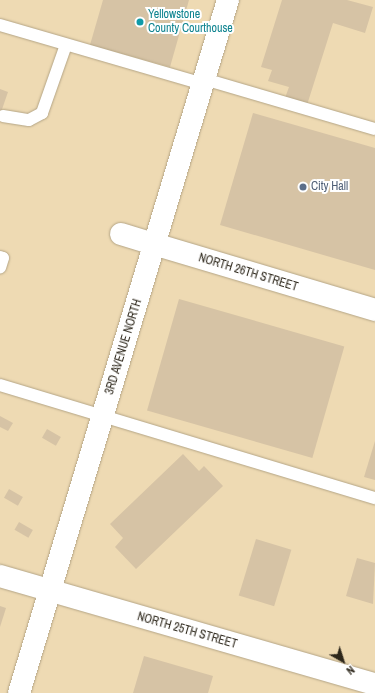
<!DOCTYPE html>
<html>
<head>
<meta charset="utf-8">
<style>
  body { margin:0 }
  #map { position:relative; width:375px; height:693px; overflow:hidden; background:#f4e3c3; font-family:"Archivo Narrow",sans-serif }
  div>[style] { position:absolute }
  .built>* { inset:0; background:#eedab3; transform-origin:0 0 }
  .building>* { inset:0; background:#d6c3a5; transform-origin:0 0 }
  .roads { filter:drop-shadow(0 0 1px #b4a586) drop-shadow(0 0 1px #b4a586) }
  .service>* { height:12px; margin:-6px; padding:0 6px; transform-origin:6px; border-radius:6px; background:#fff }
  .minor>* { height:22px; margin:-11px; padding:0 11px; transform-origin:11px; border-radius:11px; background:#fff }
  .tertiary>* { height:22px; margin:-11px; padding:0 11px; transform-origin:11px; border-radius:11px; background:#fff }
  .dots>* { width:11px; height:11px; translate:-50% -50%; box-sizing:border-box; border:2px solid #fff; border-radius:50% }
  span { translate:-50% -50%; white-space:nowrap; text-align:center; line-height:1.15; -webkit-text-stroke:4px #fff; paint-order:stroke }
  .culture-label { font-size:12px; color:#0d838f }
  .left { translate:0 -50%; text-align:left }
  .service-label { font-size:12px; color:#4e5e75 }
  .street-label { font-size:12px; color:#2d271b }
  .north { position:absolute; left:323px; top:641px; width:40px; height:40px; -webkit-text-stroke:3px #fff; paint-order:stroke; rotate:141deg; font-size:11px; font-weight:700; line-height:16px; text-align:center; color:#2d271b }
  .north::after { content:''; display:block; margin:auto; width:14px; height:18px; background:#2d271b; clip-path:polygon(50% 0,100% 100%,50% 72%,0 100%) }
</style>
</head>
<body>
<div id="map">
  <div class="built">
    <div style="left:0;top:0;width:375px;height:693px"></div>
  </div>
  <div class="building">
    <div style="clip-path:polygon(103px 0,189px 0,170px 67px,90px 45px)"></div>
    <div style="clip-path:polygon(282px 0,347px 0,373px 7px,365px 33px,333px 23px,307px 105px,285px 98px,289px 87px,268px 81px,272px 70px,261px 67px)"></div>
    <div style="clip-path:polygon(0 89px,8px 92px,0 115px)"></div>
    <div style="clip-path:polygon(253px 113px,375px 148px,375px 270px,220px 225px)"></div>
    <div style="left:179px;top:299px;width:172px;height:116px;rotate:16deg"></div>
    <div style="clip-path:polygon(0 416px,13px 423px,8px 431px,0 427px)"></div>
    <div style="left:47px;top:429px;width:16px;height:10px;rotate:30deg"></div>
    <div style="clip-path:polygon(375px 441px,375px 480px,364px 477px)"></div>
    <div style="clip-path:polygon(183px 454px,199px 471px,204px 466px,223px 486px,136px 569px,115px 547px,123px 538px,110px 524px)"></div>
    <div style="left:9px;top:489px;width:16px;height:10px;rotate:30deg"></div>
    <div style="left:19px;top:522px;width:16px;height:9px;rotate:30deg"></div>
    <div style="left:256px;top:539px;width:37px;height:59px;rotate:17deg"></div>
    <div style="clip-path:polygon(357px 558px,375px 563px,373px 604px,346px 596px)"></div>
    <div style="clip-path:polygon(0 606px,6px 608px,0 627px)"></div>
    <div style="clip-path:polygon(144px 656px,213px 676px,208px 693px,133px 693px)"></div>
  </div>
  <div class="roads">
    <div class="service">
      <div style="left:0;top:25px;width:211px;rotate:16.2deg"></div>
      <div style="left:204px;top:79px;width:178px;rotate:16.3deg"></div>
      <div style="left:3px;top:116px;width:26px;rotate:9deg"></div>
      <div style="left:29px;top:120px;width:15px;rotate:-28deg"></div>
      <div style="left:42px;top:113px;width:72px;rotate:-70.6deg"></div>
      <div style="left:0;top:257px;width:3px;rotate:18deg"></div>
      <div style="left:3px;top:258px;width:10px;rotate:107deg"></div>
      <div style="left:0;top:385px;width:392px;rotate:16.8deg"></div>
    </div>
    <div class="minor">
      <div style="left:121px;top:234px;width:34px;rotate:17deg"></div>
      <div style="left:19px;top:693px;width:724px;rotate:-73.22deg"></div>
    </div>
    <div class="tertiary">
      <div style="left:154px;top:244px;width:231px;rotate:16.6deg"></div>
      <div style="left:0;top:576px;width:390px;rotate:16.1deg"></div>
    </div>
  </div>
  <div class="dots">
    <div style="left:140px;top:22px;background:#0f9aa8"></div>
    <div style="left:303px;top:187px;background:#5c6f8a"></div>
  </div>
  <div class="culture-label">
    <span class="left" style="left:148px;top:22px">Yellowstone<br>County Courthouse</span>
  </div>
  <div class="service-label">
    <span class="left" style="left:311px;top:187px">City Hall</span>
  </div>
  <div class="street-label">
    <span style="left:248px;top:273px;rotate:17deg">NORTH 26TH STREET</span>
    <span style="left:124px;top:347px;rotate:-73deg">3RD AVENUE NORTH</span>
    <span style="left:187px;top:631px;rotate:16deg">NORTH 25TH STREET</span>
  </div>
  <div class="north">N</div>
</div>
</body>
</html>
